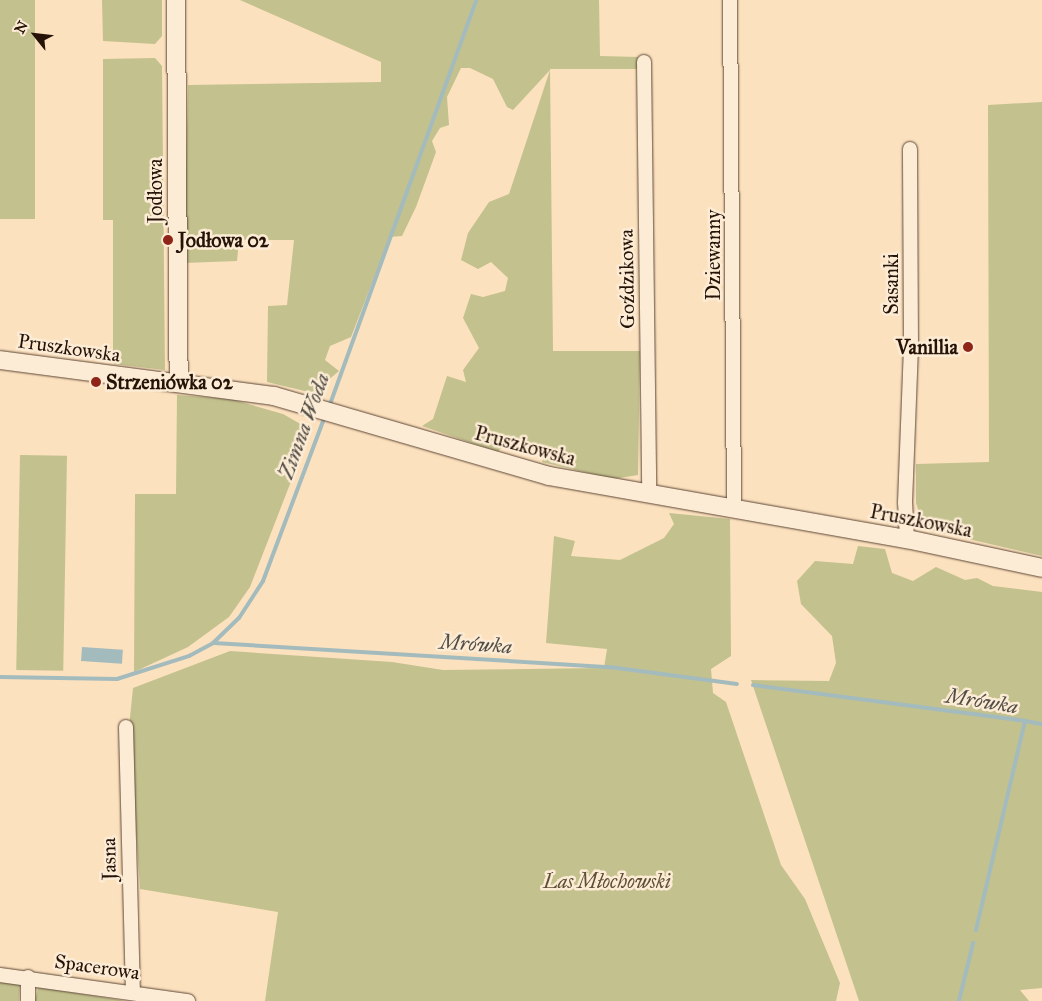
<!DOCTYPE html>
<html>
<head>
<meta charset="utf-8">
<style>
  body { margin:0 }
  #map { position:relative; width:1042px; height:1001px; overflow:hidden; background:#fce1be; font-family:"IM FELL Great Primer",serif }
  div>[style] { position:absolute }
  .green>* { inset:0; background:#c3c18e; transform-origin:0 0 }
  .water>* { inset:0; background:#a4bbbd; transform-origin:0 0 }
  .stream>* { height:4px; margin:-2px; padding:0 2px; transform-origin:2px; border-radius:2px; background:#a4bbbd }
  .roads { filter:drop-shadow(0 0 1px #5c4636) drop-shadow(0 0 1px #5c4636) }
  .minor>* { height:14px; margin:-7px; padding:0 7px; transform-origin:7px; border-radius:7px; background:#fdecd5 }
  .tertiary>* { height:18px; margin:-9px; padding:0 9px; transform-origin:9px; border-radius:9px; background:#fdecd5 }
  .dots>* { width:14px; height:14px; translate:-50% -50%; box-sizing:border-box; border:2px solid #fdecd5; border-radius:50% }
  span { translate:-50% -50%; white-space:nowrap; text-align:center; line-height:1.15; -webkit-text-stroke:5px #fdecd5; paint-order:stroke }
  .street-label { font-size:20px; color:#261308 }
  .poi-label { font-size:20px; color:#261308; font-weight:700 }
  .left { translate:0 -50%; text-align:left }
  .right { translate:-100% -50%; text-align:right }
  .park-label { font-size:20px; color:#5d5037; font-style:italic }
  .water-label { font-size:21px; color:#524e47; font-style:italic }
  .north { position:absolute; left:10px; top:10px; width:50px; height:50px; -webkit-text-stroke:4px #fdecd5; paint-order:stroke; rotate:299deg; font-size:14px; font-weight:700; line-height:20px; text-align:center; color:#261308 }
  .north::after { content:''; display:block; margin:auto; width:18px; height:22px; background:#261308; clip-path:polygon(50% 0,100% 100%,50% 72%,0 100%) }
</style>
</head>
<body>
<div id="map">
  <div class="green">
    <div style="left:0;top:0;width:35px;height:219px"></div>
    <div style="clip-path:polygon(102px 0,162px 0,162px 36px,155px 44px,103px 41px)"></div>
    <div style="clip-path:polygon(240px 0,599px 0,600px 56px,639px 57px,638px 69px,550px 69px,553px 351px,640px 351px,638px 475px,613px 479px,542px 462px,546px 451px,504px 444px,498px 452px,422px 426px,433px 419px,447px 376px,466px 382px,463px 370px,479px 348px,463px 318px,471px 294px,483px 297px,505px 291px,508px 278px,491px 262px,478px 269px,461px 260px,468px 233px,489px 202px,509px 194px,550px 70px,513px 110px,507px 107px,493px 79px,470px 68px,461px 68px,447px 97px,449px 125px,440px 128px,432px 141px,436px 152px,416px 207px,402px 236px,390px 237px,351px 337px,330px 346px,325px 360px,339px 371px,313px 393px,267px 382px,268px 306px,287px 305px,294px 240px,239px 240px,237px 261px,184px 263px,188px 85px,381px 82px,381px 62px)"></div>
    <div style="clip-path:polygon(155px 58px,162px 66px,165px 370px,113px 364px,113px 220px,103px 220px,103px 59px)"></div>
    <div style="clip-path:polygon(1042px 102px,1042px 556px,934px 531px,921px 518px,916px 503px,916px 464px,989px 462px,988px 105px)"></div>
    <div style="clip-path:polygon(177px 395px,231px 399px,283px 414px,311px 430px,250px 587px,229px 617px,188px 647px,134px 672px,135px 494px,176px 494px)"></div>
    <div style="left:20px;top:455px;width:47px;height:215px;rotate:1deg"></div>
    <div style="clip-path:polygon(669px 513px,730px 519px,731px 656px,711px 669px,713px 693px,726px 702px,781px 865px,805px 899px,840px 983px,836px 1001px,265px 1001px,278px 912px,140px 889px,129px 727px,133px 688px,230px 651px,392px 662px,443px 670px,604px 668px,607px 649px,546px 643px,554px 536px,575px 541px,571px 556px,620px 560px,664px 538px,674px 524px)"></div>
    <div style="clip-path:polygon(858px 546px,885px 549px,892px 573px,913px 581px,936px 567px,965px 580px,977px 578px,993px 586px,1042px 592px,1042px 988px,1020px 990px,1029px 1001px,859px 1001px,751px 680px,829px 681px,836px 663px,832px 636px,801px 604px,797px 581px,815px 561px,853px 564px)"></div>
    <div style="left:0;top:981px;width:20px;height:20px;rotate:3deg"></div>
    <div style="clip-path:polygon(38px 987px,126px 1001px,35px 1001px)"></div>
  </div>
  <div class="water">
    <div style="left:82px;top:647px;width:41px;height:14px;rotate:4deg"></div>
  </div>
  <div class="stream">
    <div style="left:329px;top:407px;width:433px;rotate:-70.1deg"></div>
    <div style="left:214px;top:643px;width:404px;rotate:3.5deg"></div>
    <div style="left:617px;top:668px;width:121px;rotate:7.6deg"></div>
    <div style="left:0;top:677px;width:117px;rotate:1deg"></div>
    <div style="left:117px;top:679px;width:76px;rotate:-17.7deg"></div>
    <div style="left:189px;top:656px;width:27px;rotate:-28deg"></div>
    <div style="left:213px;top:643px;width:36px;rotate:-44deg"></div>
    <div style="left:239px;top:618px;width:44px;rotate:-57deg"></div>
    <div style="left:263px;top:581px;width:176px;rotate:-69.4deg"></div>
    <div style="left:753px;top:685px;width:274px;rotate:7.5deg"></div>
    <div style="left:1025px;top:721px;width:215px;rotate:103.2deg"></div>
    <div style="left:1025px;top:721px;width:17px;rotate:10deg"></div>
    <div style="left:959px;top:1001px;width:60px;rotate:-76.4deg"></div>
  </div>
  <div class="roads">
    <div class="minor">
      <div style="left:730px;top:0;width:510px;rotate:89.55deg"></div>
      <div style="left:644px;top:62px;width:433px;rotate:89.3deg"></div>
      <div style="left:907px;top:539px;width:36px;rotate:-93deg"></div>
      <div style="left:905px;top:503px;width:158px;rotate:-87.8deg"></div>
      <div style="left:911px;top:345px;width:196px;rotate:-90.3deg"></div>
      <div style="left:126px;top:727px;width:264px;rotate:88.5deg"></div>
      <div style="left:0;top:975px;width:190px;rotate:7.9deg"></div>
      <div style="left:28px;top:977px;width:24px;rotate:90deg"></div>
    </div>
    <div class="tertiary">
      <div style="left:176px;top:0;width:382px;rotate:89.6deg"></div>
      <div style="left:0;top:360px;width:276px;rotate:7.5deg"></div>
      <div style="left:274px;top:396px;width:286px;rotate:16.2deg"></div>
      <div style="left:549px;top:476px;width:364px;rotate:10deg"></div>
      <div style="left:907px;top:539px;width:138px;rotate:12.1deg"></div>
    </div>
  </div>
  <div class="dots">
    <div style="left:168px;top:240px;background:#8f2418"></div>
    <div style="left:968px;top:347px;background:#8f2418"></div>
    <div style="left:96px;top:382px;background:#8f2418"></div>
  </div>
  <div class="street-label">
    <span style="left:155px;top:191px;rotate:-90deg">Jodłowa</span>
    <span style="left:713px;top:255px;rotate:-90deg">Dziewanny</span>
    <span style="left:627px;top:279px;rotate:-91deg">Goździkowa</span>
    <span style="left:891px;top:284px;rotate:-90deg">Sasanki</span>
    <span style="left:69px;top:348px;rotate:8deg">Pruszkowska</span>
    <span style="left:525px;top:446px;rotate:15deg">Pruszkowska</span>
    <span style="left:921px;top:521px;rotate:11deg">Pruszkowska</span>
    <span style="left:109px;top:859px;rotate:-91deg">Jasna</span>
    <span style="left:97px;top:967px;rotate:8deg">Spacerowa</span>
  </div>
  <div class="poi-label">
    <span class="left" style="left:178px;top:240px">Jodłowa 02</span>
    <span class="right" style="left:958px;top:347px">Vanillia</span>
    <span class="left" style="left:106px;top:382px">Strzeniówka 02</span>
  </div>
  <div class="park-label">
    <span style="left:607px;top:881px">Las Młochowski</span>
  </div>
  <div class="water-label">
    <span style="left:304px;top:426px;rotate:-70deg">Zimna Woda</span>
    <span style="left:476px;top:644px;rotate:4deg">Mrówka</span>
    <span style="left:982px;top:701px;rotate:9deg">Mrówka</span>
  </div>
  <div class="north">N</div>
</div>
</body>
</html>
